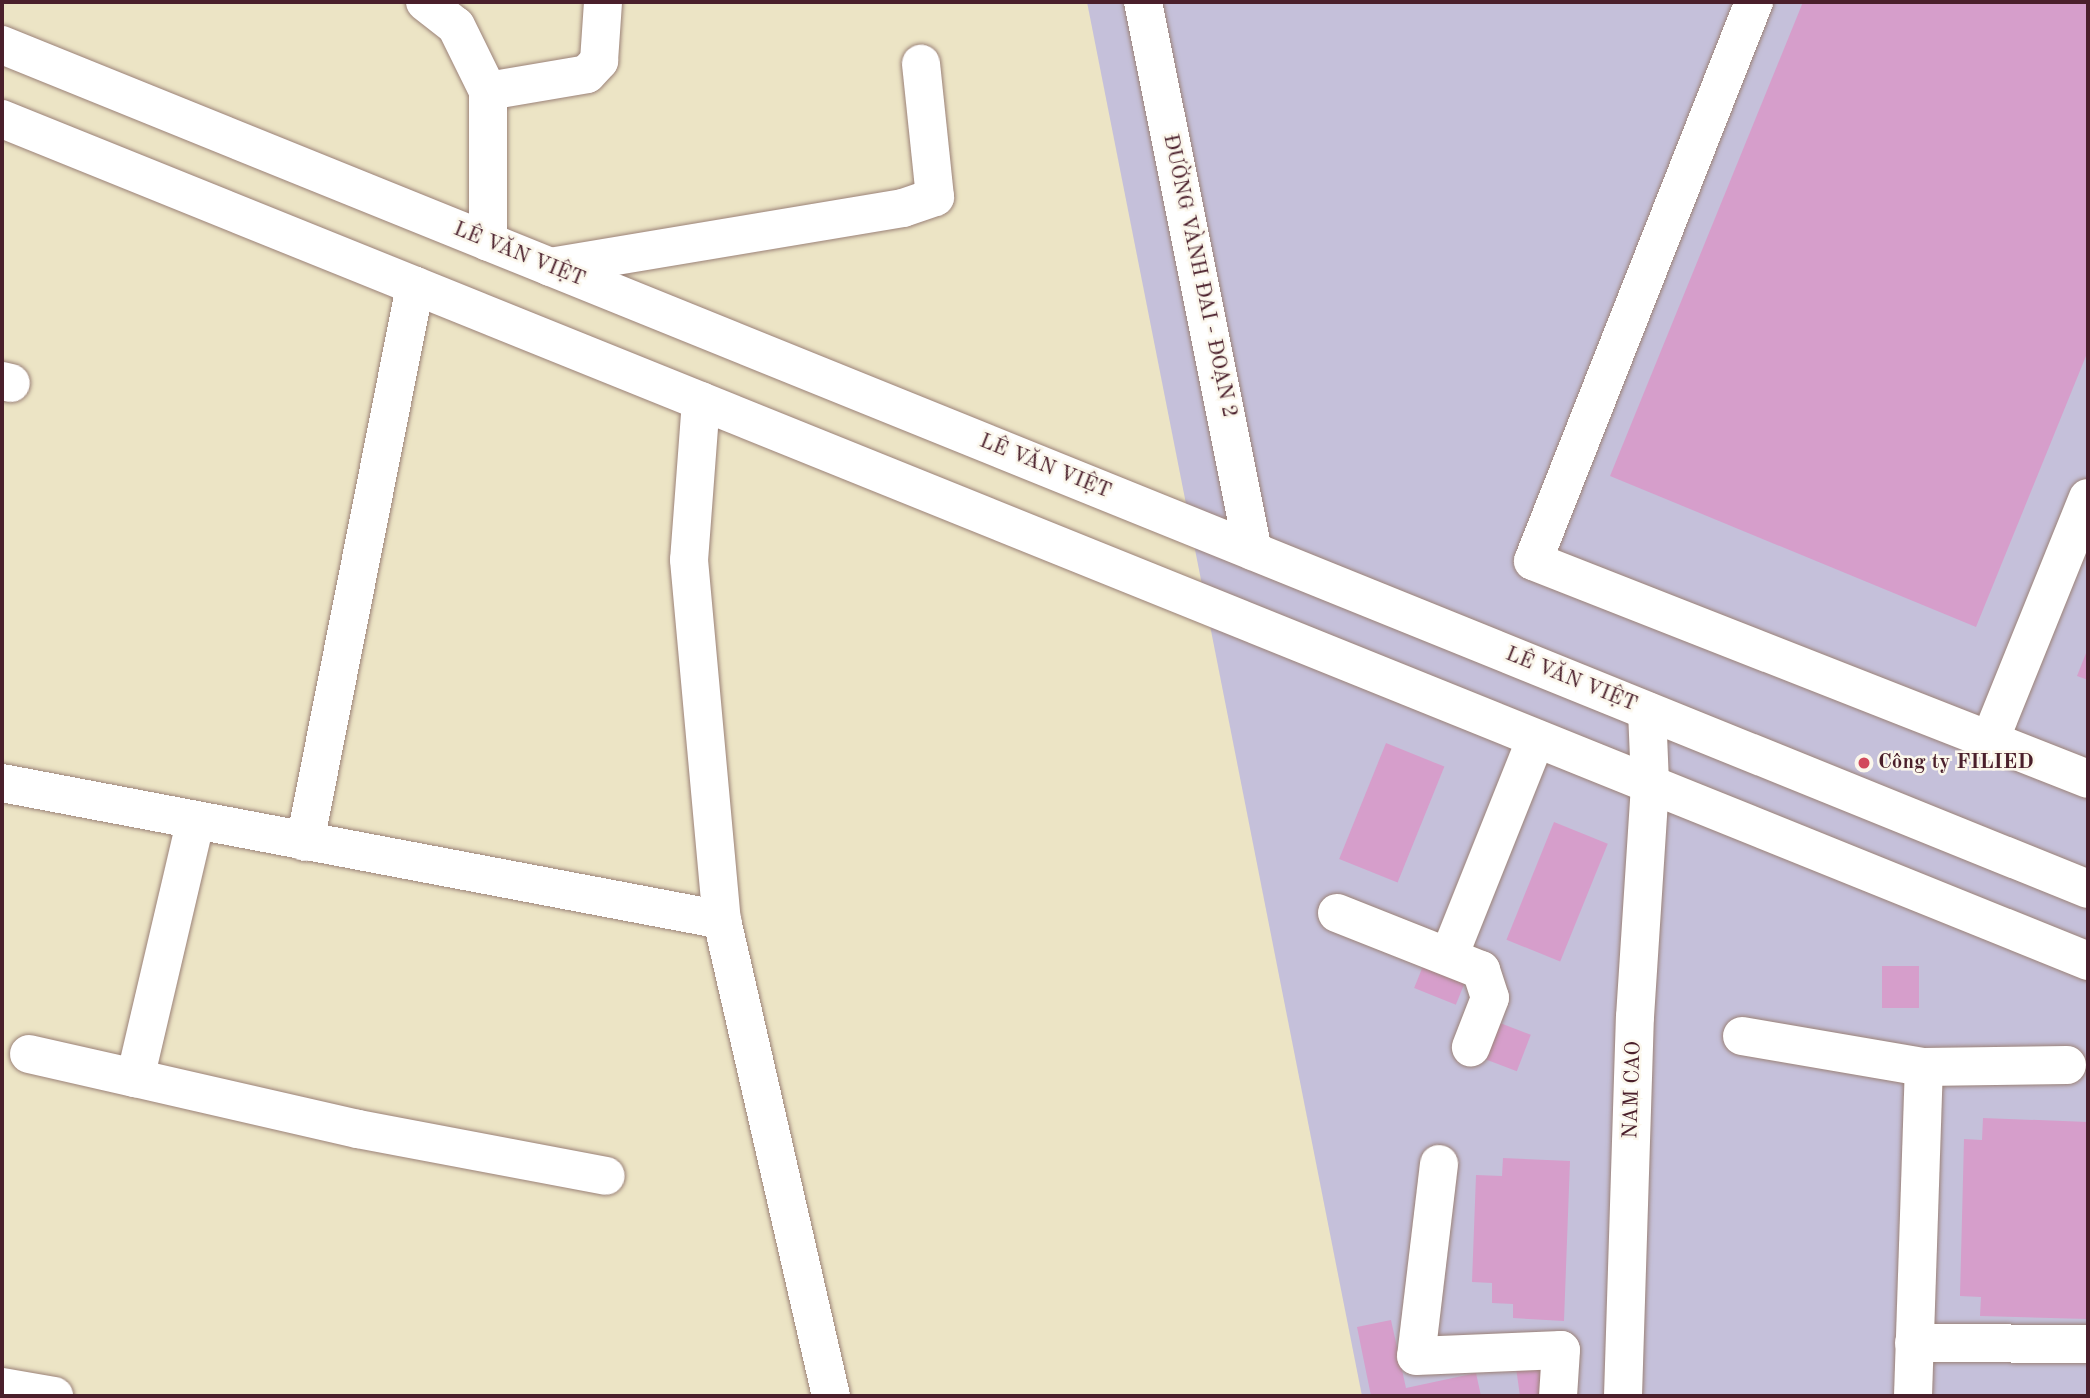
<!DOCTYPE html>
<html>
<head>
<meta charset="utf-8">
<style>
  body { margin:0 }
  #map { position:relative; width:2090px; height:1398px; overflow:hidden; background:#ece4c5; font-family:"Old Standard TT",serif }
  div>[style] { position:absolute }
  .industrial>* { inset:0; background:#c5c0da }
  .building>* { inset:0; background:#d69ecb; transform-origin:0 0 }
  .roads { filter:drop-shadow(0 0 2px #9b8278) drop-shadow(0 0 2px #9b8278) }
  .minor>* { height:38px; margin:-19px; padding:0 19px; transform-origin:19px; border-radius:19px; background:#fff }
  .major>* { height:38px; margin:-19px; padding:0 19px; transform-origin:19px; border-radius:19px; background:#fff }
  .dots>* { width:19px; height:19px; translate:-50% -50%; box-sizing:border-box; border:4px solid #fbf7ec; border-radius:50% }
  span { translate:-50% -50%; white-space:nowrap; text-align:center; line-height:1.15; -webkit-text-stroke:5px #fbf7ec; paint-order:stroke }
  .street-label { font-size:21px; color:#4a1f2b }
  .poi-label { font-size:21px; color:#4a1f2b; font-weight:700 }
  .left { translate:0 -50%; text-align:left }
  .frame { position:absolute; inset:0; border:4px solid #4a1f2b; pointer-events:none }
</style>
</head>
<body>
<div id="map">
  <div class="industrial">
    <div style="clip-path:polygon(1087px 2px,2088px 2px,2088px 1396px,1362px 1396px)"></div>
  </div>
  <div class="building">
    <div style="clip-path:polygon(1803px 2px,2088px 2px,2088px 351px,1976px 627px,1610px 476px)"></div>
    <div style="clip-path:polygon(2088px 648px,2088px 680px,2077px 676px)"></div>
    <div style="left:1386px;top:743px;width:63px;height:125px;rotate:22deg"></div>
    <div style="left:1554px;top:822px;width:58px;height:127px;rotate:22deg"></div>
    <div style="left:1425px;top:961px;width:45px;height:29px;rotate:22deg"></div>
    <div style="left:1882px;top:966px;width:37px;height:42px"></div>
    <div style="left:1500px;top:1023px;width:33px;height:39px;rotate:21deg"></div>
    <div style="clip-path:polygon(1983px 1118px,2088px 1122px,2088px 1319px,1980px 1316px,1981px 1297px,1960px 1296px,1964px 1139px,1982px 1140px)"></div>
    <div style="clip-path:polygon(1503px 1158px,1570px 1161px,1564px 1321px,1513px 1318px,1513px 1304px,1492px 1303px,1492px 1283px,1472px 1282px,1476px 1175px,1502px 1176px)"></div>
    <div style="clip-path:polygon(1391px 1320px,1406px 1388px,1476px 1373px,1481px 1396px,1371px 1396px,1357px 1327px)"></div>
    <div style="left:1542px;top:1366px;width:28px;height:26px;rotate:82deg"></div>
  </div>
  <div class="roads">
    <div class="minor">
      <div style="left:425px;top:2px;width:39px;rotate:38deg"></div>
      <div style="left:456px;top:26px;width:72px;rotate:63.8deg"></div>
      <div style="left:488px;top:91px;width:151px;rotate:90deg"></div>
      <div style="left:1143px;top:2px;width:560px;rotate:78.67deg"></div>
      <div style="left:1754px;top:2px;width:601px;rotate:111.57deg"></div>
      <div style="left:1533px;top:561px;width:596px;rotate:21.44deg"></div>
      <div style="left:488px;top:91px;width:100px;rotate:-9.7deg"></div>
      <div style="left:587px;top:74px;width:18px;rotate:-47deg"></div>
      <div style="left:599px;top:61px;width:59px;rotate:-86.1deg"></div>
      <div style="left:550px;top:267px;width:358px;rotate:-9.5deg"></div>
      <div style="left:903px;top:208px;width:34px;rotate:-19deg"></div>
      <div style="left:935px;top:197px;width:134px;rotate:-96deg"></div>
      <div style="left:2px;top:381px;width:9px;rotate:13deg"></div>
      <div style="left:701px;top:401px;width:159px;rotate:94.3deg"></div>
      <div style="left:689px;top:560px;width:362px;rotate:84.8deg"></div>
      <div style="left:722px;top:920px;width:488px;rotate:77.1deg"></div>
      <div style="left:1990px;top:740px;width:261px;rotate:-68deg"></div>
      <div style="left:2px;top:783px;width:733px;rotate:10.77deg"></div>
      <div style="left:195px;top:823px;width:262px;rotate:103.2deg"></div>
      <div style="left:135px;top:1078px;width:229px;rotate:12.9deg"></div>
      <div style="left:358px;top:1129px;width:252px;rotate:10.7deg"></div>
      <div style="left:305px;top:842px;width:567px;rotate:-78.81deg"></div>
      <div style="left:1337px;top:913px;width:155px;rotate:21.6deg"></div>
      <div style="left:1481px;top:970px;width:29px;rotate:72deg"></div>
      <div style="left:1490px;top:998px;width:53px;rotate:111.2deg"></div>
      <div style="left:1449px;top:956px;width:234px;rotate:-68.2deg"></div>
      <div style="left:1742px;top:1036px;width:185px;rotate:9.7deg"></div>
      <div style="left:1924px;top:1067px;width:143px;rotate:-0.8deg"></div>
      <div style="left:29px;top:1054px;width:109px;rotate:12.8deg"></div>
      <div style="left:1439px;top:1164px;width:193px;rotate:96.8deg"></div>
      <div style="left:1416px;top:1356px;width:145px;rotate:-2.4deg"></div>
      <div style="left:1561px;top:1350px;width:46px;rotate:93.7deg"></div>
      <div style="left:1914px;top:1343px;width:174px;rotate:0.3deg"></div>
      <div style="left:2px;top:1387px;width:53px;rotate:9.8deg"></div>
      <div style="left:1623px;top:1396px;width:379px;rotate:-88.2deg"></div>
      <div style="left:1635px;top:1017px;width:233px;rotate:-86.3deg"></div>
      <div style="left:1913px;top:1396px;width:329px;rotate:-88.1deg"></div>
    </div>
    <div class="major">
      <div style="left:2px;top:45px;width:2250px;rotate:22.03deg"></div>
      <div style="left:2px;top:119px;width:2250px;rotate:21.98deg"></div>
      <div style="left:1647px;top:711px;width:73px;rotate:87.6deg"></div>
    </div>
  </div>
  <div class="dots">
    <div style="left:1864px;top:763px;background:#d1495b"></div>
  </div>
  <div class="street-label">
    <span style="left:519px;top:255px;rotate:22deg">LÊ VĂN VIỆT</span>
    <span style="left:1199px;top:276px;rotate:78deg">ĐƯỜNG VÀNH ĐAI - ĐOẠN 2</span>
    <span style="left:1045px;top:467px;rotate:22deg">LÊ VĂN VIỆT</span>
    <span style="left:1571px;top:680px;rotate:22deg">LÊ VĂN VIỆT</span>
    <span style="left:1633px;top:1090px;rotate:-88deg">NAM CAO</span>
  </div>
  <div class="poi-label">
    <span class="left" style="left:1878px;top:763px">Công ty FILIED</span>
  </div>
  <div class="frame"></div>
</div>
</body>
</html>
